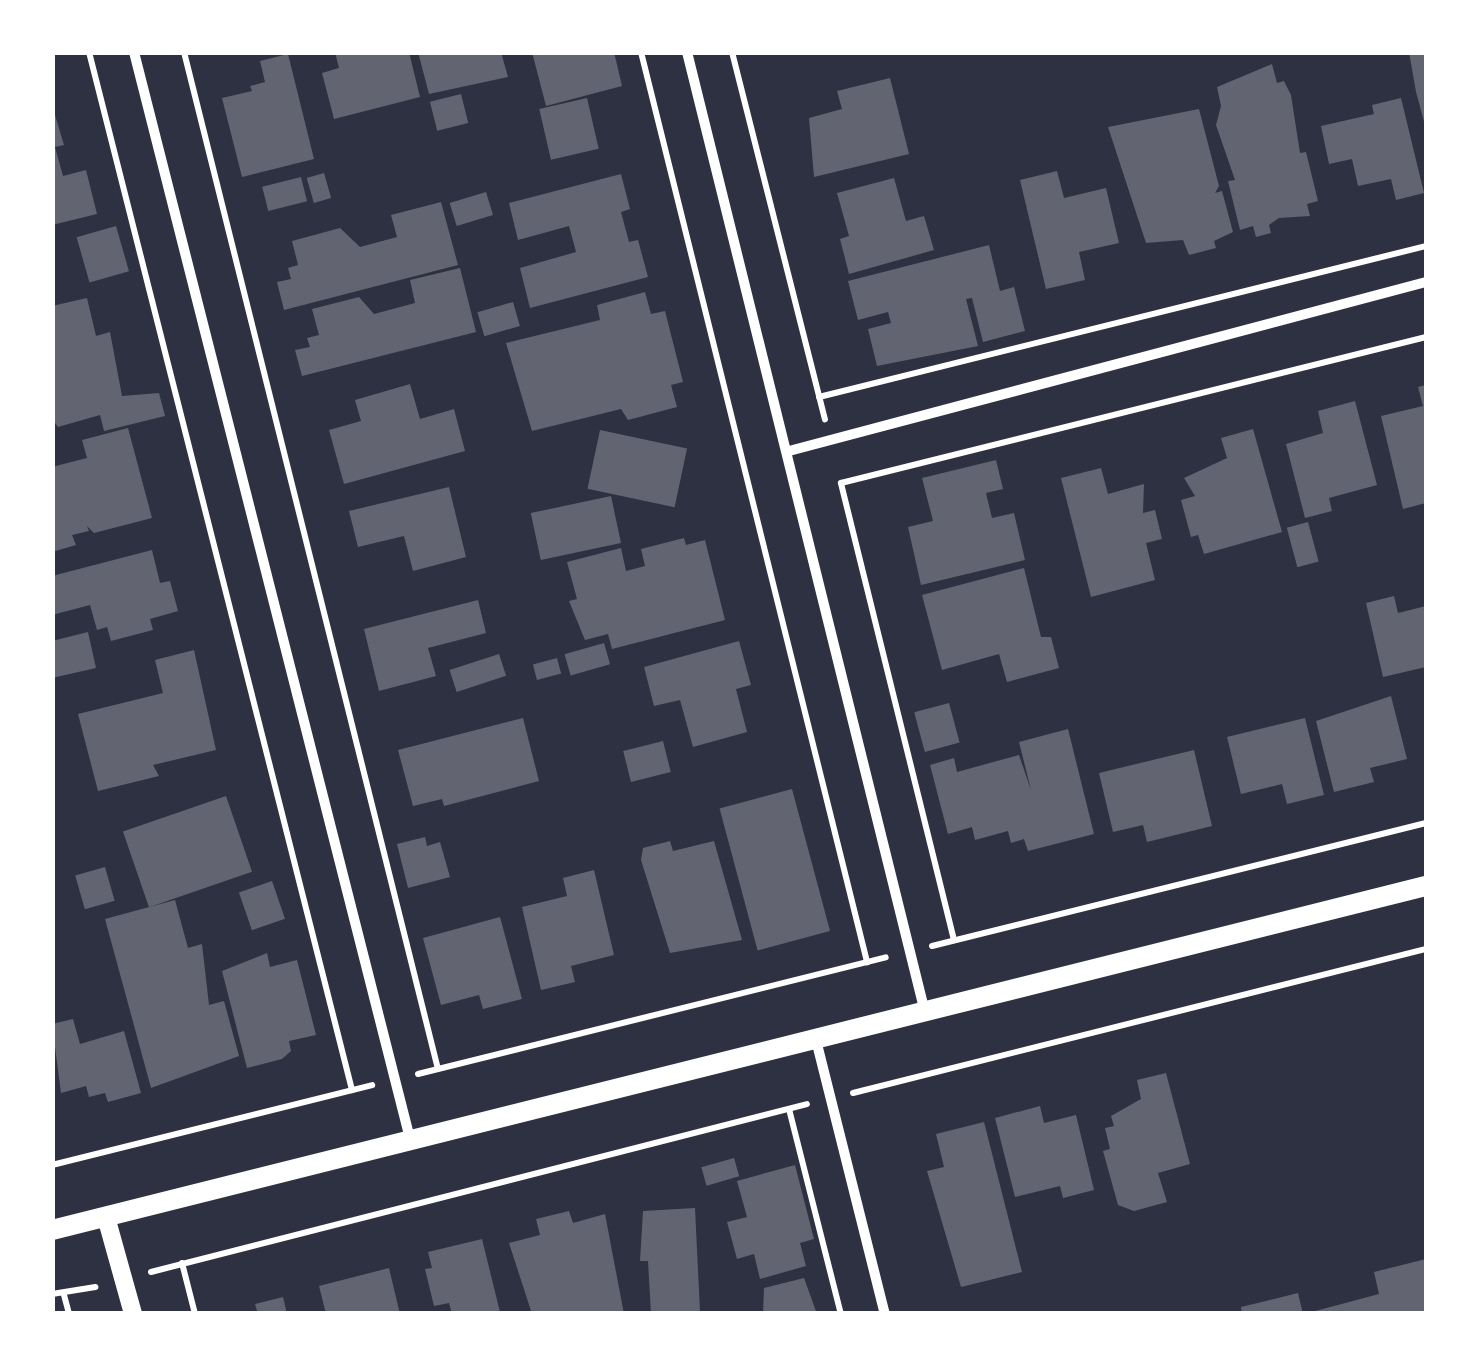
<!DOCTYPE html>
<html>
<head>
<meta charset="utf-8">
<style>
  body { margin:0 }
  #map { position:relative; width:1479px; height:1366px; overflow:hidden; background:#2d3142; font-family:"Archivo Narrow",sans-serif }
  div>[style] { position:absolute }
  .building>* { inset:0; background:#626471; transform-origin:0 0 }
  .path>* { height:6px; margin:-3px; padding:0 3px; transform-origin:3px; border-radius:3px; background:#fff }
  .minor>* { height:10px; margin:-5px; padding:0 5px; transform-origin:5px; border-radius:5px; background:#fff }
  .tertiary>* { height:18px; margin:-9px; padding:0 9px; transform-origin:9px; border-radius:9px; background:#fff }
  .secondary>* { height:20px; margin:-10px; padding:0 10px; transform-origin:10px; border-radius:10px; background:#fff }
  span { translate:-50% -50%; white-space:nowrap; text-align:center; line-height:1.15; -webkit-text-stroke:10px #fff; paint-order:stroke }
  .frame { position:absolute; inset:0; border:55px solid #fff; pointer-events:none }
</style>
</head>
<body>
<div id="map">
  <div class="building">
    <div style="clip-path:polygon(335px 52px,409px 52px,420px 97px,334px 119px,322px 73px,339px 68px)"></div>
    <div style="clip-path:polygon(418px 52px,501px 52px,508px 77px,429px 94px)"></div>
    <div style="clip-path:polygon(532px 52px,614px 52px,622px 86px,546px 106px)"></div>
    <div style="clip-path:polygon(1409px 52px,1426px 52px,1426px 129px,1416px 92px)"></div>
    <div style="clip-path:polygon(288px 54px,314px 159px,242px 177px,222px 98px,252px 91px,250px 86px,265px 82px,260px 61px)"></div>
    <div style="clip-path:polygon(1272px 64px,1277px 83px,1284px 81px,1291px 95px,1300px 153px,1306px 152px,1318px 201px,1307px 204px,1310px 216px,1279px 218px,1269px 225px,1271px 233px,1256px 237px,1253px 226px,1240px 230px,1228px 181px,1235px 180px,1216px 125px,1221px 106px,1217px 87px)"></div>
    <div style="clip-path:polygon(890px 78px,909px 154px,814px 177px,809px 118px,842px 109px,837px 91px)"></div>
    <div style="left:461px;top:94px;width:30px;height:32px;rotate:76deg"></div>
    <div style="left:587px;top:98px;width:52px;height:49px;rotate:77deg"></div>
    <div style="clip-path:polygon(1401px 98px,1424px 193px,1396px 200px,1391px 179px,1358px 186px,1352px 159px,1329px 164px,1321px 126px,1374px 114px,1372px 105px)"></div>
    <div style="clip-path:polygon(52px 105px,64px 145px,55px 147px,63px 176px,86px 170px,97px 214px,52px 225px)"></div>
    <div style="clip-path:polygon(1199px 109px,1219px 186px,1215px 193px,1222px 191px,1233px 232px,1214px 241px,1216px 248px,1189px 255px,1183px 240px,1146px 243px,1108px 127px)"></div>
    <div style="clip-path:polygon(1057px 171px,1064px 198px,1106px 188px,1119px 243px,1079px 252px,1085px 280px,1046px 289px,1020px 180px)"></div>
    <div style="left:324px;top:173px;width:26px;height:18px;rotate:74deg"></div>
    <div style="clip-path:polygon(621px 174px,630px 209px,621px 212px,629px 242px,638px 240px,648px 277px,530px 308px,520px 268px,576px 252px,569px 226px,518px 240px,509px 203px)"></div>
    <div style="left:301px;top:177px;width:25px;height:40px;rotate:76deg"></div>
    <div style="clip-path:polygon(894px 178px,906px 221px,924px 216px,934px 250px,849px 274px,840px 239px,849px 236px,837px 193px)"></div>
    <div style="left:486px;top:192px;width:24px;height:38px;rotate:73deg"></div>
    <div style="clip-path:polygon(441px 202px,458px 265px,284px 310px,277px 282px,291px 279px,288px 268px,298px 265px,292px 241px,340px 228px,360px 247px,397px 237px,391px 215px)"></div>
    <div style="left:116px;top:226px;width:47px;height:41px;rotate:74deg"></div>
    <div style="clip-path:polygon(989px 245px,1000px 291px,1014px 287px,1025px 331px,983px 342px,972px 298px,966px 299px,978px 346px,877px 366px,868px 329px,891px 323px,888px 312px,858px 320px,848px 281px)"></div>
    <div style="clip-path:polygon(460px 268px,476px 332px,302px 376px,295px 350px,310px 347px,307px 338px,319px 335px,312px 309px,359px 297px,374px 314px,415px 303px,410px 280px)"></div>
    <div style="clip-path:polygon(645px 292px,651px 314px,665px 311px,683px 382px,671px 385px,677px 407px,628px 420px,621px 409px,532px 431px,506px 343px,600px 320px,597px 305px)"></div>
    <div style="clip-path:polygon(87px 298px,96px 336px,110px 332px,122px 396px,159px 393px,165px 416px,104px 431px,100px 415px,58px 427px,52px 419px,52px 306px)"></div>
    <div style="left:513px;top:302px;width:25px;height:37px;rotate:74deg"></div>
    <div style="clip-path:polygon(410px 384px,420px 419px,454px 409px,465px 451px,344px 484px,329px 430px,361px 421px,355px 400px)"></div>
    <div style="clip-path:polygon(1426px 385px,1426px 503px,1403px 509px,1381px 416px,1423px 406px,1418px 387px)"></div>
    <div style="clip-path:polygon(1355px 401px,1377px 485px,1329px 498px,1332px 511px,1305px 518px,1286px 444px,1323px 433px,1318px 411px)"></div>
    <div style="clip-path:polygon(128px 428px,152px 518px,94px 533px,87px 526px,89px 531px,72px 535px,76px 545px,52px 552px,52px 467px,87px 458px,82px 440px)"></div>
    <div style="clip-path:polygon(1253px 429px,1282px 532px,1204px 554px,1198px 535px,1191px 537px,1181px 500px,1195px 496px,1184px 478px,1227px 458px,1221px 438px)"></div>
    <div style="left:600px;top:430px;width:89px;height:60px;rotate:12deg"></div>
    <div style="clip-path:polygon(996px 460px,1003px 489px,986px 493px,992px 518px,1014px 513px,1025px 560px,921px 585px,908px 527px,933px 521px,922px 478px)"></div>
    <div style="clip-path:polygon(1101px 468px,1108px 494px,1144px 484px,1143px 513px,1155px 510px,1162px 539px,1146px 543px,1155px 580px,1091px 597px,1061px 478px)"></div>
    <div style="clip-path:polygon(449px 487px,466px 557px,413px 571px,404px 536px,358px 547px,349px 511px)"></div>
    <div style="left:611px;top:496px;width:48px;height:82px;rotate:78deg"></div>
    <div style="left:1308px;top:522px;width:41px;height:22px;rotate:75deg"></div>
    <div style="clip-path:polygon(684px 538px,686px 545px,705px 540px,725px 620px,612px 649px,608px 634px,585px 640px,569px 601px,577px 599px,567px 562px,621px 548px,626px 571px,645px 566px,641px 549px)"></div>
    <div style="clip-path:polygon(152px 550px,160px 583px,170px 581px,178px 611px,150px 619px,153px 630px,111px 641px,107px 627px,97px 630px,90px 605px,52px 615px,52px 576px)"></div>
    <div style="clip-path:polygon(1024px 568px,1041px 637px,1051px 637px,1059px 668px,1007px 682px,999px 654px,942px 670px,922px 595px)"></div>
    <div style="clip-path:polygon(1394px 596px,1398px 613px,1426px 606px,1426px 667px,1383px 677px,1366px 603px)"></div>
    <div style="clip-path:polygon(478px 600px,486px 633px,428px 648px,436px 676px,379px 691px,364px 629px)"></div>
    <div style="clip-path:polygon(88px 632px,96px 668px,52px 678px,52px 641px)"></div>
    <div style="clip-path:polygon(739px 641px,751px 685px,736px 689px,747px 732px,693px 747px,680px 700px,654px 706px,644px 667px)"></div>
    <div style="left:604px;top:643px;width:22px;height:41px;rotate:74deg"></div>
    <div style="clip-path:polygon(194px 650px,216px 750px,153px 765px,159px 776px,98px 791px,78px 714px,163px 693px,155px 660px)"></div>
    <div style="left:499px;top:654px;width:23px;height:52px;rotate:72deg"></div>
    <div style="left:557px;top:658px;width:16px;height:25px;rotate:75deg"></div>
    <div style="clip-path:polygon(1391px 696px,1407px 759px,1370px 768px,1374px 782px,1334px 792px,1316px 721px)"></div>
    <div style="left:949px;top:703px;width:41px;height:36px;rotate:75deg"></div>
    <div style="clip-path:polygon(523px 718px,539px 781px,444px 806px,442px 799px,413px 806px,398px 750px)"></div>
    <div style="clip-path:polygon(1305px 718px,1324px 795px,1287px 804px,1282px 784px,1241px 794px,1227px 737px)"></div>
    <div style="clip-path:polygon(1068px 729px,1094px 834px,1028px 851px,1024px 839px,1011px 843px,1008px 831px,975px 840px,972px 827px,948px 834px,930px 765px,954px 758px,957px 772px,1019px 755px,1031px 790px,1019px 742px)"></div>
    <div style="left:663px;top:741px;width:32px;height:41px;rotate:76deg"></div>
    <div style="clip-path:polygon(1194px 750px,1212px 826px,1147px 842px,1143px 825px,1113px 832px,1099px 773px)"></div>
    <div style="left:792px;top:789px;width:147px;height:75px;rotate:75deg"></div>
    <div style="left:226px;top:796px;width:80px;height:109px;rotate:71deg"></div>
    <div style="clip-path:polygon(425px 837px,427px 846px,440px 842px,450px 877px,408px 888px,397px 844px)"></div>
    <div style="clip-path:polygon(670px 841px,673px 851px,714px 841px,742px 940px,670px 953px,641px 860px,643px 848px)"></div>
    <div style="left:105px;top:867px;width:35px;height:31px;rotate:74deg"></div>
    <div style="clip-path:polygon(594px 870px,614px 955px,571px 966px,575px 982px,541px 990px,522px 907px,567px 896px,563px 878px)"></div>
    <div style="left:272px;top:881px;width:40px;height:35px;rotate:71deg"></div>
    <div style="clip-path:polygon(175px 900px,188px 948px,202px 944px,209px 1005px,224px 1001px,239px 1056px,151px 1088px,105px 919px)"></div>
    <div style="clip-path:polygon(500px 917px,522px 999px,483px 1009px,479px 995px,441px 1005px,423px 938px)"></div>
    <div style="clip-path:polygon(267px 953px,270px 967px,297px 960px,316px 1035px,289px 1041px,291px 1051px,282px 1059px,247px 1068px,222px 971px)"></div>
    <div style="clip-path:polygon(73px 1019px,80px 1044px,124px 1031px,141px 1093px,108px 1102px,105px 1093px,89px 1097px,86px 1086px,61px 1093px,52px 1024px)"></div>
    <div style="clip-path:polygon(1166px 1073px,1190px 1164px,1158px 1173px,1167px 1202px,1134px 1211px,1118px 1205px,1103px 1151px,1110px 1149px,1105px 1128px,1114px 1126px,1111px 1116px,1141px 1099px,1137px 1080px)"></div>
    <div style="clip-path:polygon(1040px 1106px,1044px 1123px,1076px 1115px,1094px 1190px,1063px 1198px,1060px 1186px,1015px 1197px,995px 1118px)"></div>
    <div style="clip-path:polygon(984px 1122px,1022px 1272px,961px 1287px,927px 1171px,944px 1167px,936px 1134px)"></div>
    <div style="left:734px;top:1158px;width:19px;height:34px;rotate:74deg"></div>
    <div style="clip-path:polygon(795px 1165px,814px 1239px,800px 1243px,806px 1266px,760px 1279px,754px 1254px,737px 1259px,727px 1222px,747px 1217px,737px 1181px)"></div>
    <div style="clip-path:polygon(695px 1208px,700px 1311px,651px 1314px,648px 1261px,640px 1261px,643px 1211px)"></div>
    <div style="clip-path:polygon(569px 1211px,573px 1223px,605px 1214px,624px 1314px,532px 1314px,509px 1243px,540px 1235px,536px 1219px)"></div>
    <div style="clip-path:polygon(482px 1239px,500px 1312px,452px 1314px,449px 1303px,434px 1306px,425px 1269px,432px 1268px,428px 1252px)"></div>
    <div style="clip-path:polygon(1426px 1259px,1426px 1314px,1304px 1314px,1379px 1294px,1374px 1272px)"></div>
    <div style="clip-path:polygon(389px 1268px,400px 1314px,326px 1314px,319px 1286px)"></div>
    <div style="clip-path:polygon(804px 1278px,817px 1314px,763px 1314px,764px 1288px)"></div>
    <div style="clip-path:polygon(1298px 1293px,1303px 1314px,1242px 1314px,1241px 1307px)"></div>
    <div style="clip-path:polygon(283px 1297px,287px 1314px,258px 1314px,255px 1304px)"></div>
  </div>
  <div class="path">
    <div style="left:89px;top:52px;width:1071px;rotate:75.78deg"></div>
    <div style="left:184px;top:52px;width:1048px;rotate:75.98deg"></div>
    <div style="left:641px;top:52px;width:938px;rotate:76.05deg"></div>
    <div style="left:732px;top:52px;width:379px;rotate:75.8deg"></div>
    <div style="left:819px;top:397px;width:625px;rotate:-13.97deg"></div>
    <div style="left:954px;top:940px;width:471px;rotate:-103.9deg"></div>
    <div style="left:841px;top:483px;width:603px;rotate:-14.01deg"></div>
    <div style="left:932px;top:946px;width:509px;rotate:-13.98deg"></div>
    <div style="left:418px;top:1074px;width:482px;rotate:-14deg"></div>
    <div style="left:853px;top:1093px;width:591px;rotate:-14.11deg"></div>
    <div style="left:789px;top:1109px;width:211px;rotate:75.8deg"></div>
    <div style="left:52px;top:1165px;width:330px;rotate:-14deg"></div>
    <div style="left:182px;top:1263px;width:53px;rotate:75.7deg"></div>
    <div style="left:151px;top:1272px;width:677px;rotate:-14.36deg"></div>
    <div style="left:52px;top:1294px;width:44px;rotate:-9.2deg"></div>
    <div style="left:64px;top:1295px;width:20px;rotate:75deg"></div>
  </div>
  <div class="minor">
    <div style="left:134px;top:52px;width:1121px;rotate:75.75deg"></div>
    <div style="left:687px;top:52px;width:989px;rotate:76.08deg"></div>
    <div style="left:789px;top:451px;width:659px;rotate:-14.86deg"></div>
    <div style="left:816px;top:1040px;width:283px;rotate:75.9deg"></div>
  </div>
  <div class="tertiary">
    <div style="left:106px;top:1217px;width:101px;rotate:74.4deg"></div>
  </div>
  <div class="secondary">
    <div style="left:52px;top:1230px;width:1416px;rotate:-14.06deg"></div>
  </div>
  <div class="frame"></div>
</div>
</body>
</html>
